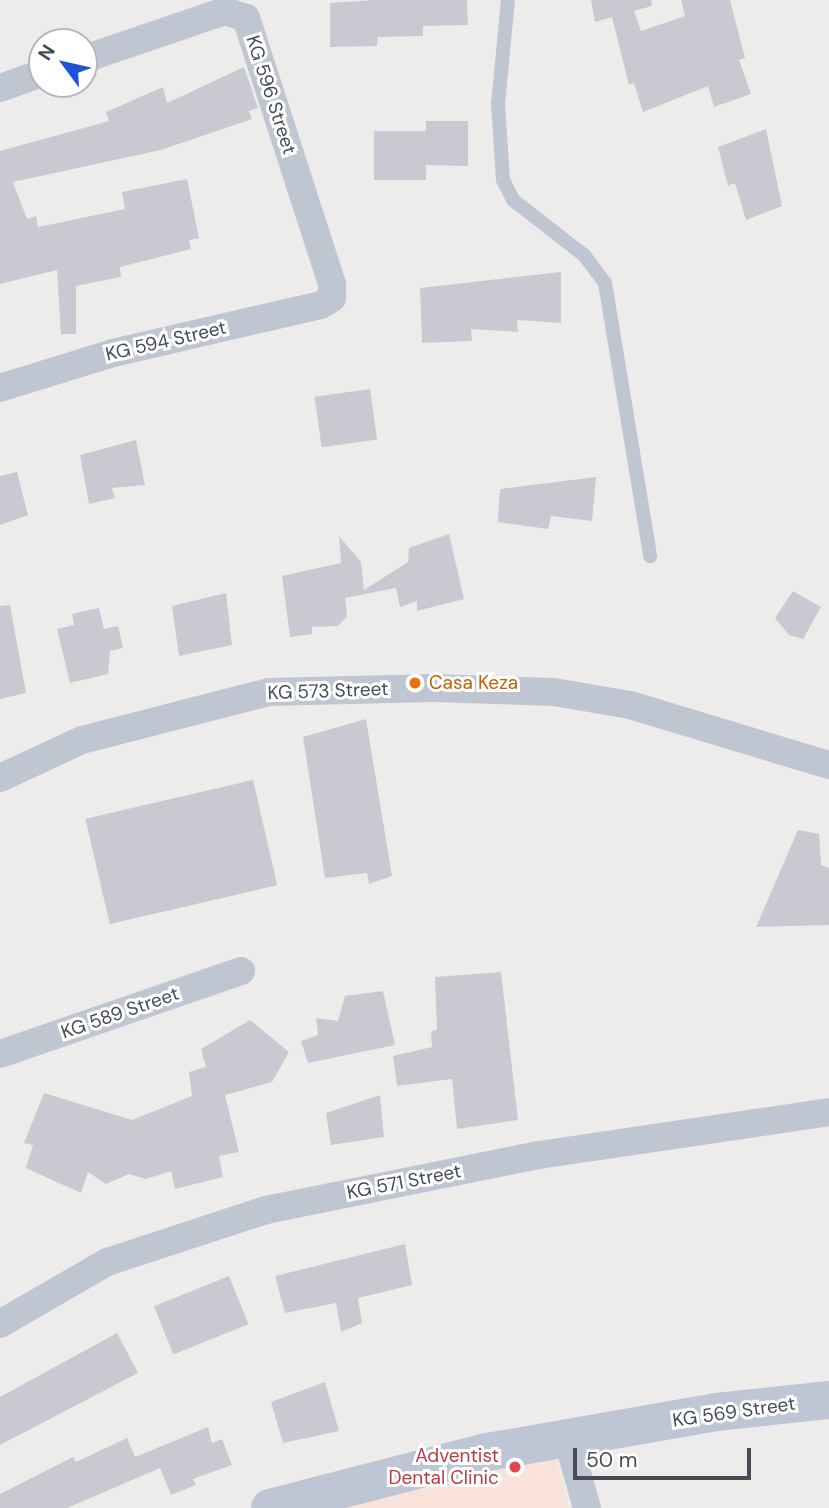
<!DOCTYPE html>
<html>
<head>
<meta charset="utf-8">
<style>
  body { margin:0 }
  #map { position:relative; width:829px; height:1508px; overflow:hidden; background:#eeeceb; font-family:"DM Sans",sans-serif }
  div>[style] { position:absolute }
  .medical>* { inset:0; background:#f9e2da }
  .building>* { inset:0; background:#c9cad1; transform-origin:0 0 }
  .lane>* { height:14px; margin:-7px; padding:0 7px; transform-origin:7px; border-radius:7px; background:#bfc6d1 }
  .street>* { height:28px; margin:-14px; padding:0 14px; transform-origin:14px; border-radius:14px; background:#bfc6d1 }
  .secondary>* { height:38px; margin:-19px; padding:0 19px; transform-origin:19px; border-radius:19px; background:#bec6d5 }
  .dots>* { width:19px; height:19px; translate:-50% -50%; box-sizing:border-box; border:4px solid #fff; border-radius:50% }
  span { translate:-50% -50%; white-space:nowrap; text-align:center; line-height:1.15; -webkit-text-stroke:6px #fff; paint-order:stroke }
  .street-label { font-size:19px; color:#454c58 }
  .food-label { font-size:19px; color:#c56008 }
  .left { translate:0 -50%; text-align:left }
  .health-label { font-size:19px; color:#be3a42 }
  .right { translate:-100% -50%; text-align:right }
  .north { position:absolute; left:28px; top:28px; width:70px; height:70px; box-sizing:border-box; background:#fff; border:2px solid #b5b7bc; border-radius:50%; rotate:303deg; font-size:19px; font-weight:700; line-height:28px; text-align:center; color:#454c58 }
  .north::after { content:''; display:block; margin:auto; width:24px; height:32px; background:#1d54d6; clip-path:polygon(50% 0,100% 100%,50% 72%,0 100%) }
  .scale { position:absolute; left:573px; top:1448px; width:178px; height:32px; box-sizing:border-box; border:4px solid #454c58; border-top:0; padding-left:9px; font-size:21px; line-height:24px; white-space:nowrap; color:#454c58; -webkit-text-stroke:5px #fff; paint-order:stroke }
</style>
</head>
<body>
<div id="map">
  <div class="medical">
    <div style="clip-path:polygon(553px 1449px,569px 1508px,317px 1508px)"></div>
  </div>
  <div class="building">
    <div style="clip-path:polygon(374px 0,467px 0,468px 25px,423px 26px,423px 36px,378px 37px,377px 46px,330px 47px,330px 3px)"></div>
    <div style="clip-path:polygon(591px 0,651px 0,652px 6px,634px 11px,641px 31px,685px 16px,681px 0,730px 0,745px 58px,739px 60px,751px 94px,714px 107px,708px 86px,643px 112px,634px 83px,629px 85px,612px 17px,595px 22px)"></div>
    <div style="clip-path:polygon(244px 67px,258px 108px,249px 111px,252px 119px,161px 150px,13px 182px,27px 219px,36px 216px,38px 227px,125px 209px,122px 192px,187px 179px,199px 238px,189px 240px,191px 249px,120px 267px,121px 277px,76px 286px,76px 334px,61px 334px,57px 270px,0 284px,0 151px,109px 121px,106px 112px,163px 87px,167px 103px)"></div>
    <div style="clip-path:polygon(426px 121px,468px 121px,468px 166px,426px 165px,426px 180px,374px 180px,374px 131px,426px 131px)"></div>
    <div style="clip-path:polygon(766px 129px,782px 206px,746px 220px,735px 183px,728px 186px,718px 147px)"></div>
    <div style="clip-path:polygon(561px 272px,561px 323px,517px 320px,518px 332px,471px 329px,472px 341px,422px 343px,420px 288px)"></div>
    <div style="left:370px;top:389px;width:51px;height:56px;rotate:82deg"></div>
    <div style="clip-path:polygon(136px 440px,145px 485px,112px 488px,115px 498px,89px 504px,80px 455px)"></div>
    <div style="clip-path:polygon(17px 472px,28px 515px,0 525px,0 476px)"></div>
    <div style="clip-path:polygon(596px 477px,592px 521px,551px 516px,548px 529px,498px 522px,500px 489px)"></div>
    <div style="clip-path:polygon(449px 534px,464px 599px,417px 611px,417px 601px,400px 607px,396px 588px,345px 598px,347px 616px,338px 626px,312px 627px,312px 634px,290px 637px,282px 576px,341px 563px,339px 536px,361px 562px,364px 590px,408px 562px,409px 548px)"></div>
    <div style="clip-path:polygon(793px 591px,821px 607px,803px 639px,789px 635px,775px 618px)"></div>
    <div style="clip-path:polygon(226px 593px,232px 645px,179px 656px,172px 606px)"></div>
    <div style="clip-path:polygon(10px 605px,26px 693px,0 699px,0 606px)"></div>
    <div style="clip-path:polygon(99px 608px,104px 629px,118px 626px,123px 648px,110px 651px,108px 674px,70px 683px,57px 629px,74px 625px,72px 614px)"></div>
    <div style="clip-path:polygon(366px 719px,392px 876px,369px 884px,367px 873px,325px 878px,303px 737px)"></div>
    <div style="left:253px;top:780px;width:108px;height:172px;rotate:77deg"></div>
    <div style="clip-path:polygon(798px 830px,819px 834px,821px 865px,829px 868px,829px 925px,756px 927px)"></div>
    <div style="clip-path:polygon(501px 972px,518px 1120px,457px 1129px,452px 1079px,397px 1086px,393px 1056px,432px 1047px,431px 1032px,437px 1029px,435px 977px)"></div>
    <div style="clip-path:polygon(383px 991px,395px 1045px,308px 1063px,301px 1041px,318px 1035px,316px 1018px,338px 1021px,345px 996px)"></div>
    <div style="clip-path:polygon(250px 1020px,289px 1052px,272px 1082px,225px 1095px,239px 1152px,219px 1156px,223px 1177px,175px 1189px,171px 1171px,146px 1179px,129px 1174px,106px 1184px,88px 1172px,81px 1193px,26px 1168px,33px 1145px,24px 1143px,44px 1093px,132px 1120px,192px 1096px,189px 1072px,206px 1067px,201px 1049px)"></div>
    <div style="clip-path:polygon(380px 1095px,384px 1137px,331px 1145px,326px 1113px)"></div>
    <div style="clip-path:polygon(405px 1244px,412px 1285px,358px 1298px,362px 1323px,341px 1332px,336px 1303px,285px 1313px,275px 1276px)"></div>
    <div style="left:229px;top:1276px;width:52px;height:81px;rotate:68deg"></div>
    <div style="clip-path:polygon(117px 1333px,138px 1373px,0 1445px,0 1397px)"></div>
    <div style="clip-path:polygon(325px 1382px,339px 1431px,283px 1443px,271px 1402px)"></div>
    <div style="clip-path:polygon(208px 1427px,212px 1443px,222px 1439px,232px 1465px,193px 1479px,196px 1485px,171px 1495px,160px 1468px,67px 1508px,0 1508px,0 1494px,73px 1457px,76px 1462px,127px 1438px,135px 1457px)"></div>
  </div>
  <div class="lane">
    <div style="left:508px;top:0;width:103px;rotate:95.5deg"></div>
    <div style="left:498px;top:103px;width:77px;rotate:86.3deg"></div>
    <div style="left:503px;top:180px;width:22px;rotate:63deg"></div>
    <div style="left:513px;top:200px;width:90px;rotate:37.8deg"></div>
    <div style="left:584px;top:255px;width:35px;rotate:53deg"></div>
    <div style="left:605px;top:283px;width:277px;rotate:80.6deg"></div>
  </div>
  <div class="street">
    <div style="left:0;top:88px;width:45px;rotate:-19.7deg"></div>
    <div style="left:0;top:388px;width:118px;rotate:-17.2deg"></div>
    <div style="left:113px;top:353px;width:213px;rotate:-13deg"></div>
    <div style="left:321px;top:305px;width:13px;rotate:-32deg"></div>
    <div style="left:332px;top:298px;width:14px;rotate:-90deg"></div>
    <div style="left:332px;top:284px;width:280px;rotate:-107.9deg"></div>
    <div style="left:246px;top:18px;width:22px;rotate:-162deg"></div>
    <div style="left:225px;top:11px;width:149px;rotate:161.2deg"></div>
    <div style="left:0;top:778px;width:90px;rotate:-24.9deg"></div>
    <div style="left:82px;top:740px;width:193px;rotate:-14.4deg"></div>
    <div style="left:269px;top:692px;width:164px;rotate:-1.4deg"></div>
    <div style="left:433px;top:688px;width:121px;rotate:1.9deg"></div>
    <div style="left:554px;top:692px;width:77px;rotate:9.7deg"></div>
    <div style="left:630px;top:705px;width:208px;rotate:16.8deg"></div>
    <div style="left:0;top:1054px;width:255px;rotate:-19deg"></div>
    <div style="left:0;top:1324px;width:124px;rotate:-30.1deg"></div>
    <div style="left:107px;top:1262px;width:167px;rotate:-18.1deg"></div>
    <div style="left:266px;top:1210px;width:278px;rotate:-11.4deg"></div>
    <div style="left:539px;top:1155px;width:293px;rotate:-8.4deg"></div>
    <div style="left:567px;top:1437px;width:74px;rotate:74.3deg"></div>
  </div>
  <div class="secondary">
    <div style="left:270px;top:1508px;width:219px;rotate:-14.5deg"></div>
    <div style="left:482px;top:1453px;width:238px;rotate:-9.9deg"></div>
    <div style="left:716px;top:1412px;width:114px;rotate:-6.1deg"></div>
  </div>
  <div class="dots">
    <div style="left:415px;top:683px;background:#e8710a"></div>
    <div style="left:515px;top:1467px;background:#e0444e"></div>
  </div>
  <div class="street-label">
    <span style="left:271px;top:95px;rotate:72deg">KG 596 Street</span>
    <span style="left:166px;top:341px;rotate:-13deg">KG 594 Street</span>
    <span style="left:328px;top:691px;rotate:-2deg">KG 573 Street</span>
    <span style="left:120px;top:1013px;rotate:-19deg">KG 589 Street</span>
    <span style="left:404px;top:1182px;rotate:-11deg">KG 571 Street</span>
    <span style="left:734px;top:1412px;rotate:-8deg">KG 569 Street</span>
  </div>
  <div class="food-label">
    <span class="left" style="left:429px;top:683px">Casa Keza</span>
  </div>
  <div class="health-label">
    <span class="right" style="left:499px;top:1467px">Adventist<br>Dental Clinic</span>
  </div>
  <div class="north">N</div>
  <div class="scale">50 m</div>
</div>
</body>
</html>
